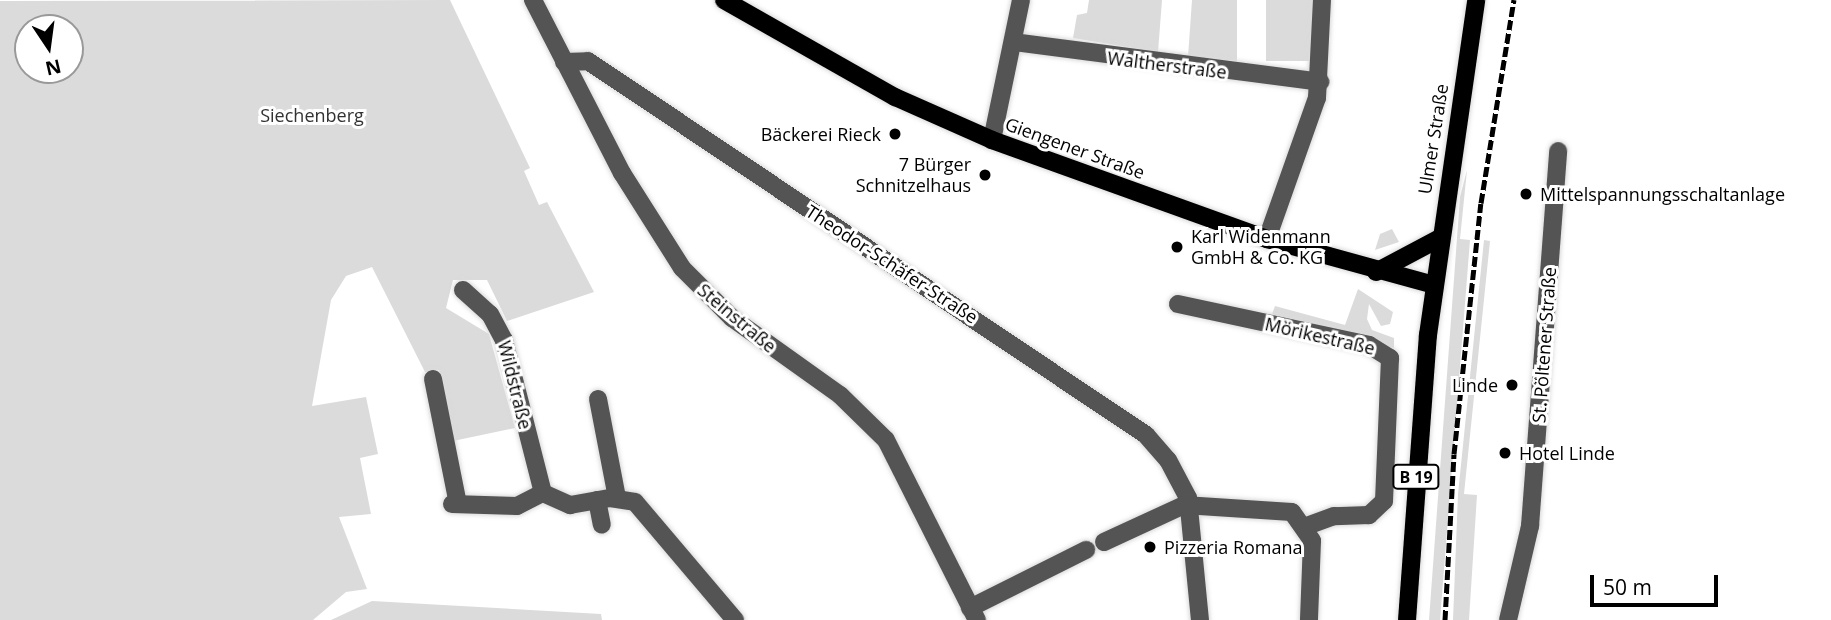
<!DOCTYPE html>
<html>
<head>
<meta charset="utf-8">
<style>
  body { margin:0 }
  #map { position:relative; width:1831px; height:620px; overflow:hidden; background:#fff; font-family:"Open Sans",sans-serif }
  div>[style] { position:absolute }
  .green>* { inset:0; background:#dbdbdb; transform-origin:0 0 }
  .roads { filter:drop-shadow(0 0 2px #dbdbdb) drop-shadow(0 0 2px #dbdbdb) }
  .minor>* { height:18px; margin:-9px; padding:0 9px; transform-origin:9px; border-radius:9px; background:#545454 }
  .major>* { height:18px; margin:-9px; padding:0 9px; transform-origin:9px; border-radius:9px; background:#000 }
  .rail>* { height:5px; margin-top:-2.5px; transform-origin:0; background:repeating-linear-gradient(90deg,#000 0 10px,transparent 0 13.5px) }
  .dots>* { width:19px; height:19px; translate:-50% -50%; box-sizing:border-box; border:4px solid #fff; border-radius:50% }
  span { translate:-50% -50%; white-space:nowrap; text-align:center; line-height:1.15; -webkit-text-stroke:6px #fff; paint-order:stroke }
  .shield-label span { padding:2px 5px; background:#fff; border:2px solid; border-radius:5px; -webkit-text-stroke-width:0 }
  .shield-label { font-size:16px; color:#000; font-weight:700 }
  .street-label { font-size:18px; color:#000 }
  .park-label { font-size:18px; color:#323232 }
  .poi-label { font-size:18px; color:#000 }
  .right { translate:-100% -50%; text-align:right }
  .left { translate:0 -50%; text-align:left }
  .north { position:absolute; left:14px; top:14px; width:70px; height:70px; box-sizing:border-box; background:#fff; border:2px solid #999; border-radius:50%; rotate:167deg; font-size:19px; font-weight:700; line-height:28px; text-align:center; color:#000 }
  .north::after { content:''; display:block; margin:auto; width:24px; height:32px; background:#000; clip-path:polygon(50% 0,100% 100%,50% 72%,0 100%) }
  .scale { position:absolute; left:1590px; top:575px; width:128px; height:32px; box-sizing:border-box; border:4px solid #000; border-top:0; padding-left:9px; font-size:21px; line-height:24px; white-space:nowrap; color:#000; -webkit-text-stroke:5px #fff; paint-order:stroke }
</style>
</head>
<body>
<div id="map">
  <div class="green">
    <div style="clip-path:polygon(evenodd,450px 0,530px 168px,524px 171px,539px 205px,547px 202px,594px 292px,507px 321px,487px 280px,453px 280px,446px 308px,489px 334px,515px 428px,453px 441px,439px 370px,425px 372px,372px 267px,346px 276px,331px 300px,312px 406px,366px 397px,378px 454px,360px 458px,371px 514px,339px 517px,367px 589px,346px 592px,313px 620px,0 620px,0 1px,450px 0,28px 28px,70px 28px,70px 70px,28px 70px,28px 28px)"></div>
    <div style="clip-path:polygon(1089px 0,1162px 0,1158px 52px,1073px 38px,1077px 15px,1087px 13px)"></div>
    <div style="clip-path:polygon(1192px 0,1237px 0,1237px 61px,1188px 57px)"></div>
    <div style="left:1266px;top:0;width:52px;height:61px"></div>
    <div style="clip-path:polygon(1467px 170px,1460px 239px,1470px 240px,1440px 620px,1429px 620px,1460px 197px)"></div>
    <div style="clip-path:polygon(1392px 229px,1399px 242px,1375px 250px,1380px 234px)"></div>
    <div style="clip-path:polygon(1484px 240px,1490px 241px,1464px 494px,1477px 495px,1469px 620px,1453px 620px,1458px 494px)"></div>
    <div style="clip-path:polygon(1358px 289px,1393px 312px,1390px 324px,1381px 326px,1369px 304px,1367px 319px,1372px 330px,1394px 338px,1394px 348px,1271px 317px,1275px 306px,1345px 325px)"></div>
    <div style="clip-path:polygon(372px 601px,601px 614px,602px 620px,331px 620px)"></div>
  </div>
  <div class="roads">
    <div class="minor">
      <div style="left:533px;top:0;width:195px;rotate:62.8deg"></div>
      <div style="left:622px;top:173px;width:112px;rotate:57.7deg"></div>
      <div style="left:682px;top:268px;width:71px;rotate:45deg"></div>
      <div style="left:732px;top:318px;width:133px;rotate:35.5deg"></div>
      <div style="left:840px;top:395px;width:64px;rotate:44.4deg"></div>
      <div style="left:886px;top:440px;width:202px;rotate:63.2deg"></div>
      <div style="left:1014px;top:42px;width:309px;rotate:7.4deg"></div>
      <div style="left:564px;top:62px;width:24px;rotate:-2deg"></div>
      <div style="left:588px;top:61px;width:672px;rotate:33.83deg"></div>
      <div style="left:1146px;top:435px;width:33px;rotate:49deg"></div>
      <div style="left:1168px;top:460px;width:43px;rotate:62.2deg"></div>
      <div style="left:1188px;top:498px;width:123px;rotate:84.4deg"></div>
      <div style="left:992px;top:140px;width:143px;rotate:-78.3deg"></div>
      <div style="left:1267px;top:239px;width:150px;rotate:-70.5deg"></div>
      <div style="left:1317px;top:98px;width:98px;rotate:-87.1deg"></div>
      <div style="left:463px;top:290px;width:36px;rotate:42deg"></div>
      <div style="left:490px;top:314px;width:30px;rotate:62deg"></div>
      <div style="left:504px;top:340px;width:158px;rotate:75.7deg"></div>
      <div style="left:543px;top:493px;width:30px;rotate:24deg"></div>
      <div style="left:570px;top:505px;width:41px;rotate:-9.9deg"></div>
      <div style="left:610px;top:498px;width:25px;rotate:9deg"></div>
      <div style="left:635px;top:502px;width:155px;rotate:49.7deg"></div>
      <div style="left:1178px;top:304px;width:195px;rotate:12.1deg"></div>
      <div style="left:1369px;top:345px;width:25px;rotate:32deg"></div>
      <div style="left:1390px;top:358px;width:143px;rotate:92.4deg"></div>
      <div style="left:1384px;top:501px;width:21px;rotate:137deg"></div>
      <div style="left:1369px;top:515px;width:35px;rotate:178deg"></div>
      <div style="left:1334px;top:516px;width:29px;rotate:160deg"></div>
      <div style="left:433px;top:379px;width:127px;rotate:78.7deg"></div>
      <div style="left:598px;top:399px;width:101px;rotate:79.1deg"></div>
      <div style="left:597px;top:500px;width:25px;rotate:79deg"></div>
      <div style="left:452px;top:504px;width:65px;rotate:1.8deg"></div>
      <div style="left:517px;top:506px;width:29px;rotate:-27deg"></div>
      <div style="left:1104px;top:542px;width:88px;rotate:-24.8deg"></div>
      <div style="left:1184px;top:505px;width:108px;rotate:3.7deg"></div>
      <div style="left:1292px;top:512px;width:35px;rotate:55deg"></div>
      <div style="left:1312px;top:541px;width:79px;rotate:92.2deg"></div>
      <div style="left:970px;top:608px;width:130px;rotate:-26.6deg"></div>
      <div style="left:1508px;top:620px;width:97px;rotate:-76.8deg"></div>
      <div style="left:1530px;top:526px;width:376px;rotate:-85.7deg"></div>
    </div>
    <div class="major">
      <div style="left:724px;top:0;width:197px;rotate:29.6deg"></div>
      <div style="left:895px;top:97px;width:106px;rotate:23.9deg"></div>
      <div style="left:992px;top:140px;width:292px;rotate:19.8deg"></div>
      <div style="left:1267px;top:239px;width:173px;rotate:15.4deg"></div>
      <div style="left:1376px;top:272px;width:72px;rotate:-28deg"></div>
      <div style="left:1407px;top:620px;width:286px;rotate:-85.8deg"></div>
      <div style="left:1428px;top:335px;width:338px;rotate:-81.8deg"></div>
    </div>
  </div>
  <div class="rail">
    <div style="left:1445px;top:620px;width:166px;rotate:-86.9deg"></div>
    <div style="left:1454px;top:454px;width:252px;rotate:-83.9deg"></div>
    <div style="left:1481px;top:203px;width:206px;rotate:-80.8deg"></div>
  </div>
  <div class="dots">
    <div style="left:895px;top:134px;background:#000"></div>
    <div style="left:985px;top:175px;background:#000"></div>
    <div style="left:1526px;top:194px;background:#000"></div>
    <div style="left:1177px;top:247px;background:#000"></div>
    <div style="left:1512px;top:385px;background:#000"></div>
    <div style="left:1505px;top:453px;background:#000"></div>
    <div style="left:1150px;top:547px;background:#000"></div>
  </div>
  <div class="shield-label">
    <span style="left:1416px;top:477px">B 19</span>
  </div>
  <div class="street-label">
    <span style="left:1167px;top:65px;rotate:7deg">Waltherstraße</span>
    <span style="left:1433px;top:139px;rotate:-81deg">Ulmer Straße</span>
    <span style="left:1075px;top:148px;rotate:20deg">Giengener Straße</span>
    <span style="left:892px;top:264px;rotate:33deg">Theodor-Schäfer-Straße</span>
    <span style="left:737px;top:318px;rotate:40deg">Steinstraße</span>
    <span style="left:1320px;top:336px;rotate:13deg">Mörikestraße</span>
    <span style="left:1544px;top:345px;rotate:-86deg">St. Pöltener Straße</span>
    <span style="left:515px;top:385px;rotate:76deg">Wildstraße</span>
  </div>
  <div class="park-label">
    <span style="left:312px;top:115px">Siechenberg</span>
  </div>
  <div class="poi-label">
    <span class="right" style="left:881px;top:134px">Bäckerei Rieck</span>
    <span class="right" style="left:971px;top:175px">7 Bürger<br>Schnitzelhaus</span>
    <span class="left" style="left:1540px;top:194px">Mittelspannungsschaltanlage</span>
    <span class="left" style="left:1191px;top:247px">Karl Widenmann<br>GmbH &amp; Co. KG</span>
    <span class="right" style="left:1498px;top:385px">Linde</span>
    <span class="left" style="left:1519px;top:453px">Hotel Linde</span>
    <span class="left" style="left:1164px;top:547px">Pizzeria Romana</span>
  </div>
  <div class="north">N</div>
  <div class="scale">50 m</div>
</div>
</body>
</html>
